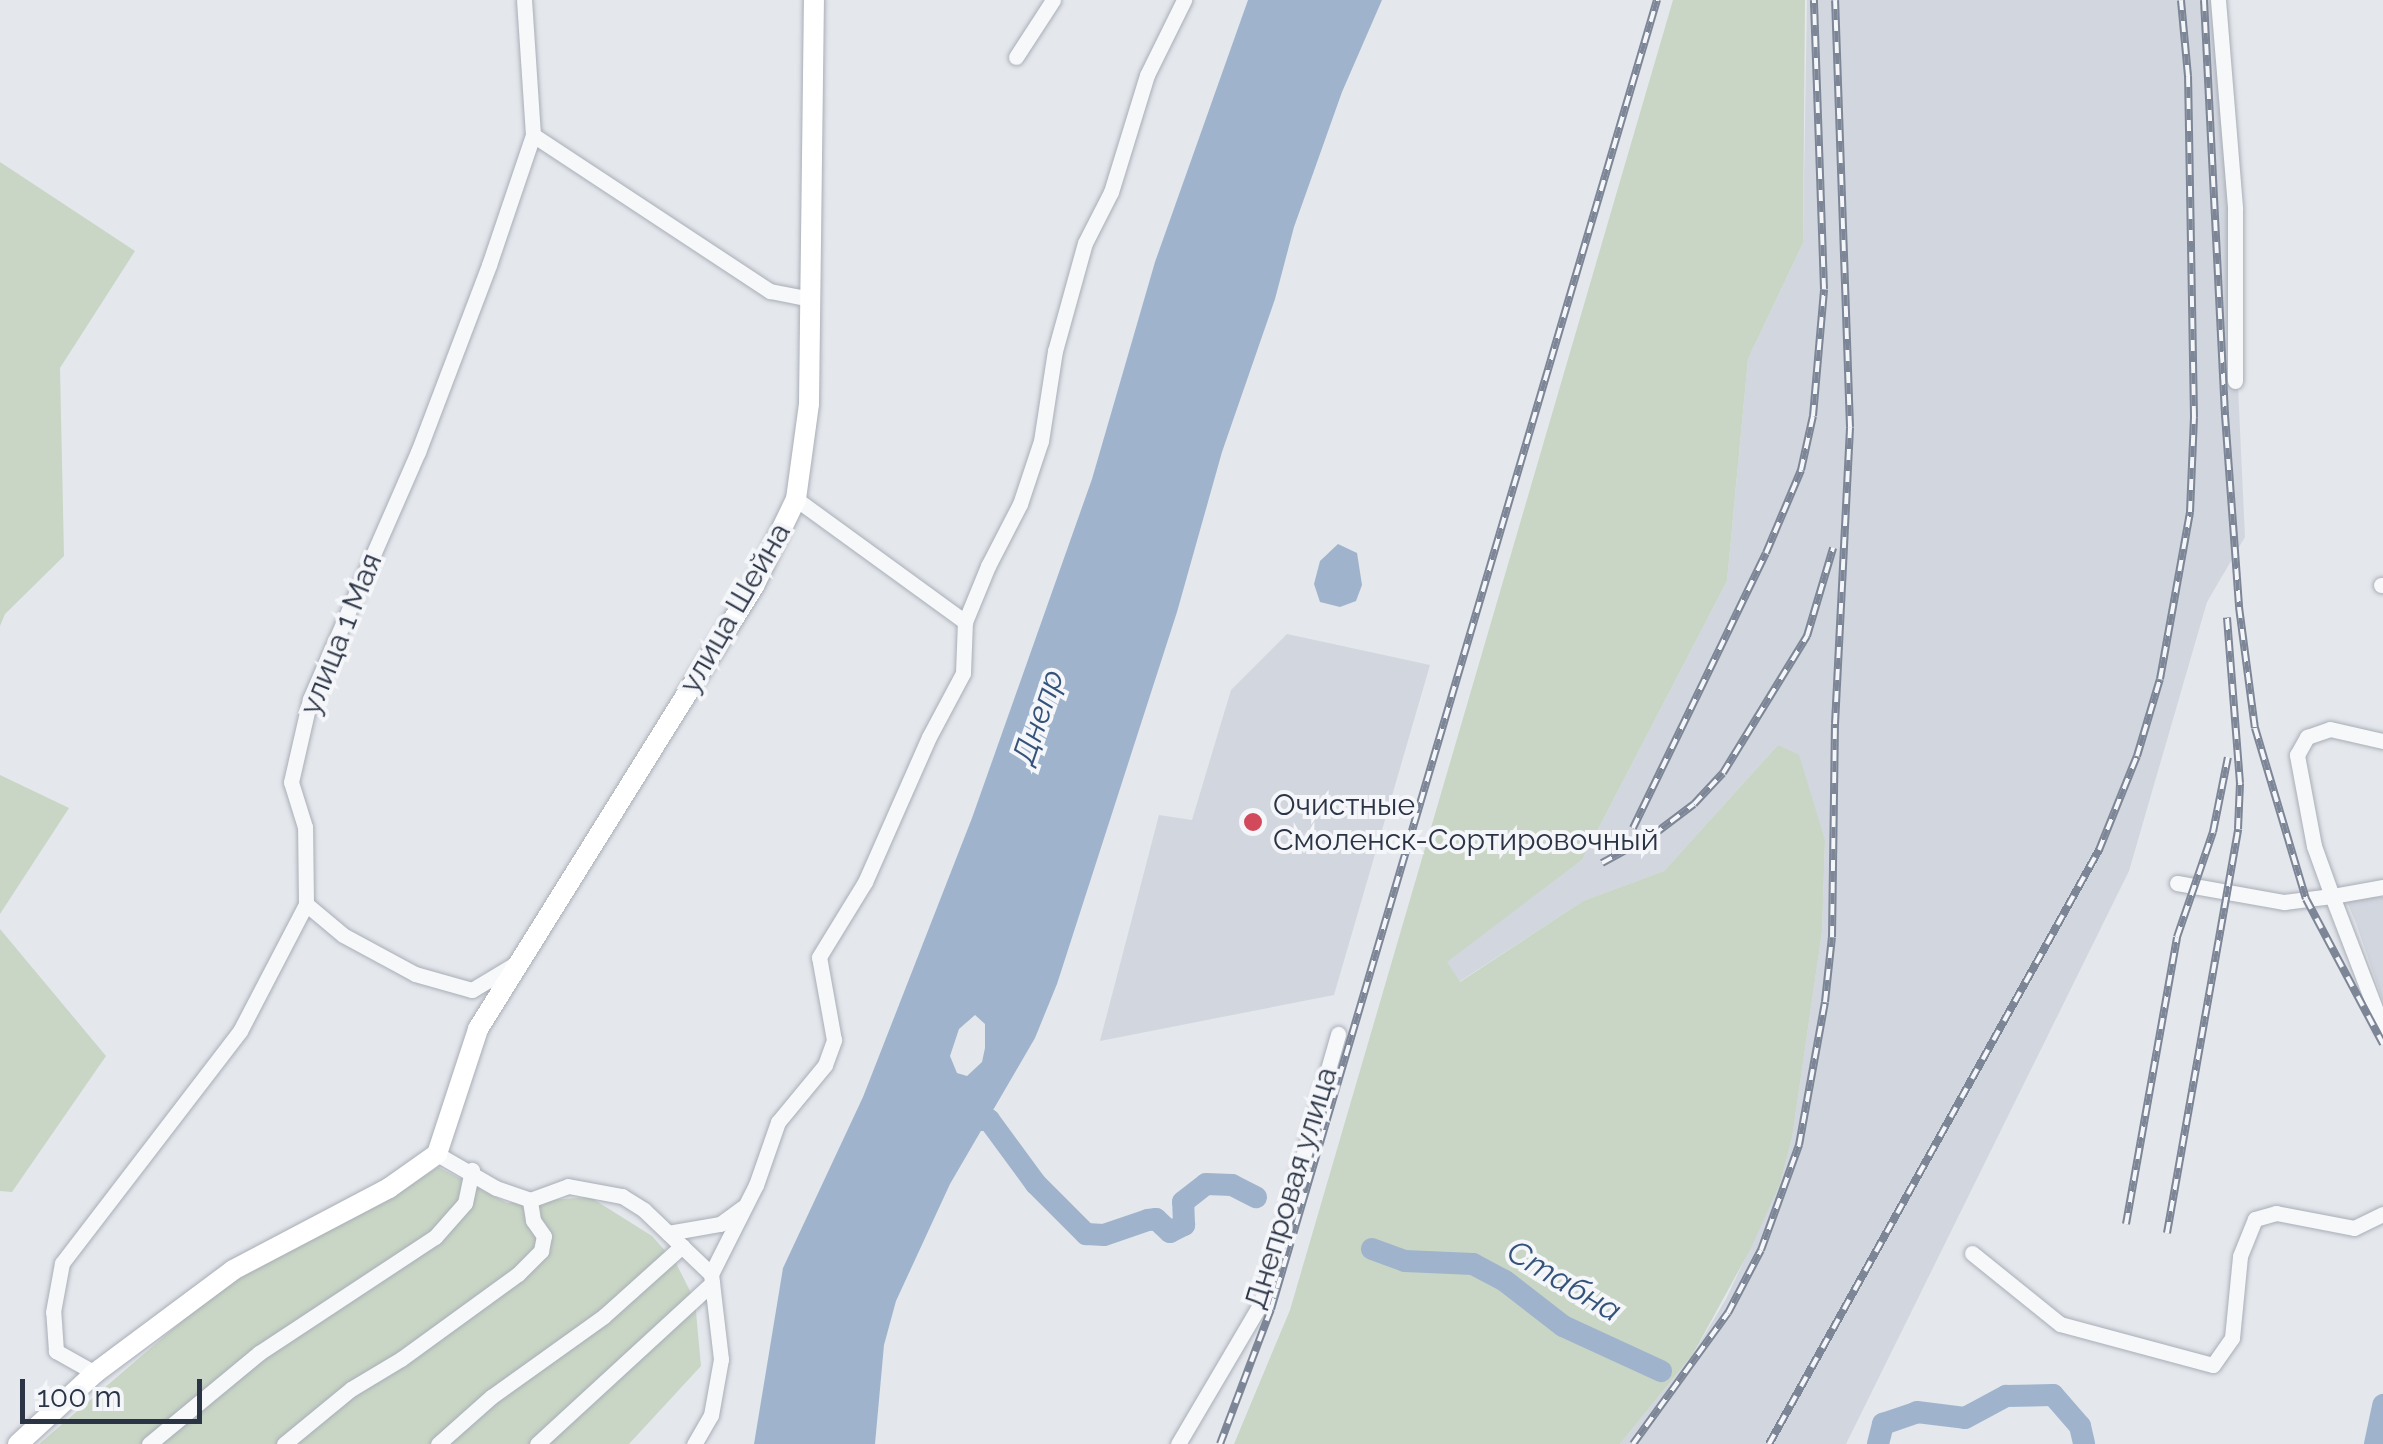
<!DOCTYPE html>
<html>
<head>
<meta charset="utf-8">
<style>
  body { margin:0 }
  #map { position:relative; width:2383px; height:1444px; overflow:hidden; background:#e4e7ec; font-family:Raleway,sans-serif }
  div>[style] { position:absolute }
  .built>* { inset:0; background:#d2d6de }
  .green>* { inset:0; background:#c9d6c5 }
  .water>* { inset:0; background:#9fb4cc }
  .river>* { height:22px; margin:-11px; padding:0 11px; transform-origin:11px; border-radius:11px; background:#9fb4cc }
  .roads { filter:drop-shadow(0 0 2px #a9aeb7) drop-shadow(0 0 2px #a9aeb7) }
  .street>* { height:15px; margin:-7.5px; padding:0 7.5px; transform-origin:7.5px; border-radius:7.5px; background:#f7f8fa }
  .secondary>* { height:20px; margin:-10px; padding:0 10px; transform-origin:10px; border-radius:10px; background:#fff }
  .rail>* { height:8px; margin-top:-4px; transform-origin:0; background:repeating-linear-gradient(90deg,#f4f6f9 0 11px,#7d8696 0 22px); box-sizing:border-box; border-block:2px solid #7d8696 }
  .dots>* { width:28px; height:28px; translate:-50% -50%; box-sizing:border-box; border:5px solid #f4f6f9; border-radius:50% }
  span { translate:-50% -50%; white-space:nowrap; text-align:center; line-height:1.15; -webkit-text-stroke:8px #f4f6f9; paint-order:stroke }
  .street-label { font-size:30px; color:#2b3445 }
  .poi-label { font-size:30px; color:#2b3445 }
  .left { translate:0 -50%; text-align:left }
  .water-label { font-size:32px; color:#34527a; font-style:italic }
  .scale { position:absolute; left:20px; top:1379px; width:182px; height:45px; box-sizing:border-box; border:5px solid #2b3445; border-top:0; padding-left:12px; font-size:30px; line-height:35px; white-space:nowrap; color:#2b3445; -webkit-text-stroke:8px #f4f6f9; paint-order:stroke }
</style>
</head>
<body>
<div id="map">
  <div class="built">
    <div style="clip-path:polygon(1807px 0,2220px 0,2245px 537px,2207px 602px,2129px 871px,1846px 1444px,1620px 1444px,1693px 1354px,1726px 1299px,1780px 1184px,1792px 1138px,1822px 932px,1825px 840px,1778px 745px,1664px 871px,1583px 901px,1459px 982px,1446px 962px,1582px 860px,1727px 581px,1748px 359px,1803px 243px)"></div>
    <div style="clip-path:polygon(1287px 634px,1430px 665px,1334px 995px,1100px 1041px,1159px 815px,1192px 820px,1231px 690px)"></div>
    <div style="clip-path:polygon(2345px 897px,2383px 897px,2383px 1001px,2356px 923px)"></div>
  </div>
  <div class="green">
    <div style="clip-path:polygon(1673px 0,1805px 0,1803px 243px,1748px 359px,1727px 581px,1582px 860px,1447px 962px,1460px 982px,1583px 901px,1664px 871px,1778px 745px,1799px 755px,1825px 840px,1822px 932px,1792px 1138px,1780px 1184px,1751px 1248px,1693px 1354px,1620px 1444px,1234px 1444px,1290px 1310px)"></div>
    <div style="clip-path:polygon(0 162px,135px 251px,60px 368px,64px 556px,5px 614px,0 626px)"></div>
    <div style="clip-path:polygon(0 775px,69px 808px,0 914px)"></div>
    <div style="clip-path:polygon(0 929px,106px 1056px,12px 1192px,0 1191px)"></div>
    <div style="clip-path:polygon(438px 1167px,507px 1203px,590px 1197px,652px 1236px,676px 1263px,695px 1301px,701px 1366px,629px 1444px,39px 1444px,209px 1298px,263px 1260px,391px 1198px)"></div>
  </div>
  <div class="water">
    <div style="clip-path:polygon(evenodd,1248px 0,1382px 0,1342px 92px,1294px 227px,1275px 299px,1222px 452px,1177px 612px,1057px 984px,1035px 1038px,950px 1184px,896px 1301px,884px 1345px,875px 1444px,754px 1444px,783px 1268px,863px 1097px,972px 818px,1092px 479px,1155px 262px,1248px 0,975px 1015px,985px 1024px,985px 1048px,982px 1062px,967px 1076px,957px 1073px,950px 1056px,959px 1029px,975px 1015px)"></div>
    <div style="clip-path:polygon(1338px 544px,1357px 553px,1362px 585px,1356px 601px,1340px 607px,1320px 602px,1314px 584px,1320px 561px)"></div>
  </div>
  <div class="river">
    <div style="left:960px;top:1120px;width:29px"></div>
    <div style="left:989px;top:1120px;width:79px;rotate:53.7deg"></div>
    <div style="left:1036px;top:1184px;width:71px;rotate:45deg"></div>
    <div style="left:1086px;top:1234px;width:18px;rotate:3deg"></div>
    <div style="left:1104px;top:1235px;width:46px;rotate:-18.8deg"></div>
    <div style="left:1148px;top:1220px;width:8px;rotate:-7deg"></div>
    <div style="left:1156px;top:1219px;width:19px;rotate:43deg"></div>
    <div style="left:1170px;top:1232px;width:16px;rotate:-27deg"></div>
    <div style="left:1184px;top:1225px;width:23px;rotate:-92deg"></div>
    <div style="left:1183px;top:1202px;width:29px;rotate:-38deg"></div>
    <div style="left:1206px;top:1184px;width:26px;rotate:2deg"></div>
    <div style="left:1232px;top:1185px;width:27px;rotate:27deg"></div>
    <div style="left:1372px;top:1249px;width:35px;rotate:20deg"></div>
    <div style="left:1405px;top:1261px;width:68px;rotate:2.5deg"></div>
    <div style="left:1473px;top:1264px;width:36px;rotate:28deg"></div>
    <div style="left:1505px;top:1281px;width:73px;rotate:37.8deg"></div>
    <div style="left:1563px;top:1326px;width:108px;rotate:24.7deg"></div>
    <div style="left:1878px;top:1444px;width:21px;rotate:-76deg"></div>
    <div style="left:1883px;top:1424px;width:36px;rotate:-19deg"></div>
    <div style="left:1917px;top:1412px;width:48px;rotate:7.1deg"></div>
    <div style="left:1965px;top:1418px;width:47px;rotate:-28.2deg"></div>
    <div style="left:2006px;top:1396px;width:47px;rotate:-1.2deg"></div>
    <div style="left:2053px;top:1395px;width:41px;rotate:48.9deg"></div>
    <div style="left:2080px;top:1426px;width:18px;rotate:77deg"></div>
    <div style="left:2375px;top:1444px;width:40px;rotate:-78deg"></div>
  </div>
  <div class="roads">
    <div class="street">
      <div style="left:2218px;top:0;width:210px;rotate:85.3deg"></div>
      <div style="left:2235px;top:209px;width:172px;rotate:90deg"></div>
      <div style="left:1016px;top:57px;width:68px;rotate:-57deg"></div>
      <div style="left:533px;top:135px;width:284px;rotate:33.4deg"></div>
      <div style="left:770px;top:291px;width:42px;rotate:11deg"></div>
      <div style="left:796px;top:499px;width:209px;rotate:36deg"></div>
      <div style="left:2381px;top:585px;width:2px"></div>
      <div style="left:2177px;top:883px;width:109px;rotate:10.1deg"></div>
      <div style="left:2284px;top:902px;width:48px;rotate:-7.1deg"></div>
      <div style="left:2332px;top:896px;width:53px;rotate:-109.8deg"></div>
      <div style="left:2314px;top:846px;width:93px;rotate:-100.6deg"></div>
      <div style="left:2297px;top:755px;width:21px;rotate:-61deg"></div>
      <div style="left:2307px;top:737px;width:24px;rotate:-19deg"></div>
      <div style="left:2330px;top:729px;width:54px;rotate:12.8deg"></div>
      <div style="left:2383px;top:887px;width:52px;rotate:170deg"></div>
      <div style="left:2332px;top:896px;width:142px;rotate:69deg"></div>
      <div style="left:306px;top:904px;width:48px;rotate:40deg"></div>
      <div style="left:343px;top:935px;width:82px;rotate:28.4deg"></div>
      <div style="left:415px;top:974px;width:59px;rotate:15.7deg"></div>
      <div style="left:472px;top:990px;width:50px;rotate:-31.2deg"></div>
      <div style="left:437px;top:1154px;width:68px;rotate:30deg"></div>
      <div style="left:496px;top:1188px;width:36px;rotate:19deg"></div>
      <div style="left:530px;top:1200px;width:40px;rotate:-20.2deg"></div>
      <div style="left:568px;top:1186px;width:55px;rotate:10.5deg"></div>
      <div style="left:622px;top:1196px;width:26px;rotate:32deg"></div>
      <div style="left:644px;top:1210px;width:93px;rotate:43.7deg"></div>
      <div style="left:711px;top:1274px;width:86px;rotate:83.3deg"></div>
      <div style="left:721px;top:1359px;width:57px;rotate:100.1deg"></div>
      <div style="left:711px;top:1415px;width:34px;rotate:120deg"></div>
      <div style="left:668px;top:1233px;width:53px;rotate:-9.8deg"></div>
      <div style="left:720px;top:1224px;width:27px;rotate:-36deg"></div>
      <div style="left:1972px;top:1253px;width:113px;rotate:38.9deg"></div>
      <div style="left:2060px;top:1324px;width:158px;rotate:15deg"></div>
      <div style="left:2213px;top:1365px;width:33px;rotate:-55deg"></div>
      <div style="left:2232px;top:1338px;width:82px;rotate:-84.4deg"></div>
      <div style="left:2240px;top:1256px;width:40px;rotate:-68deg"></div>
      <div style="left:2255px;top:1219px;width:22px;rotate:-16deg"></div>
      <div style="left:2276px;top:1213px;width:79px;rotate:10.9deg"></div>
      <div style="left:2354px;top:1228px;width:32px;rotate:-26deg"></div>
      <div style="left:711px;top:1274px;width:100px;rotate:-63.2deg"></div>
      <div style="left:756px;top:1185px;width:67px;rotate:-70.8deg"></div>
      <div style="left:778px;top:1122px;width:74px;rotate:-50.5deg"></div>
      <div style="left:825px;top:1065px;width:27px;rotate:-70deg"></div>
      <div style="left:834px;top:1040px;width:84px;rotate:-100.2deg"></div>
      <div style="left:819px;top:957px;width:88px;rotate:-58.5deg"></div>
      <div style="left:865px;top:882px;width:158px;rotate:-66.2deg"></div>
      <div style="left:929px;top:737px;width:72px;rotate:-62deg"></div>
      <div style="left:963px;top:673px;width:51px;rotate:-87.8deg"></div>
      <div style="left:965px;top:622px;width:61px;rotate:-67.7deg"></div>
      <div style="left:988px;top:566px;width:70px;rotate:-62.7deg"></div>
      <div style="left:1020px;top:504px;width:66px;rotate:-71.6deg"></div>
      <div style="left:1041px;top:441px;width:91px;rotate:-81.2deg"></div>
      <div style="left:1055px;top:351px;width:112px;rotate:-74.5deg"></div>
      <div style="left:1085px;top:243px;width:57px;rotate:-63deg"></div>
      <div style="left:1111px;top:192px;width:122px;rotate:-72.9deg"></div>
      <div style="left:1147px;top:75px;width:84px;rotate:-63.7deg"></div>
      <div style="left:95px;top:1373px;width:45px;rotate:-150.6deg"></div>
      <div style="left:56px;top:1351px;width:39px;rotate:-94deg"></div>
      <div style="left:53px;top:1312px;width:50px;rotate:-79.6deg"></div>
      <div style="left:62px;top:1263px;width:292px;rotate:-52.5deg"></div>
      <div style="left:240px;top:1031px;width:143px;rotate:-62.5deg"></div>
      <div style="left:306px;top:904px;width:77px;rotate:-90.7deg"></div>
      <div style="left:305px;top:827px;width:47px;rotate:-107.3deg"></div>
      <div style="left:291px;top:782px;width:85px;rotate:-77.1deg"></div>
      <div style="left:310px;top:699px;width:270px;rotate:-66.4deg"></div>
      <div style="left:418px;top:452px;width:200px;rotate:-69.2deg"></div>
      <div style="left:489px;top:265px;width:137px;rotate:-71.3deg"></div>
      <div style="left:533px;top:135px;width:135px;rotate:-93.8deg"></div>
      <div style="left:149px;top:1444px;width:143px;rotate:-39.6deg"></div>
      <div style="left:259px;top:1353px;width:211px;rotate:-33.4deg"></div>
      <div style="left:435px;top:1237px;width:45px;rotate:-48.6deg"></div>
      <div style="left:465px;top:1203px;width:34px;rotate:-78deg"></div>
      <div style="left:284px;top:1444px;width:87px;rotate:-39.4deg"></div>
      <div style="left:351px;top:1389px;width:58px;rotate:-31deg"></div>
      <div style="left:401px;top:1359px;width:145px;rotate:-36deg"></div>
      <div style="left:518px;top:1274px;width:33px;rotate:-45deg"></div>
      <div style="left:541px;top:1251px;width:15px;rotate:-79deg"></div>
      <div style="left:544px;top:1236px;width:19px;rotate:-125deg"></div>
      <div style="left:533px;top:1220px;width:20px;rotate:-99deg"></div>
      <div style="left:438px;top:1444px;width:71px;rotate:-41.6deg"></div>
      <div style="left:491px;top:1397px;width:139px;rotate:-35.6deg"></div>
      <div style="left:604px;top:1316px;width:105px;rotate:-41.9deg"></div>
      <div style="left:537px;top:1444px;width:238px;rotate:-42.6deg"></div>
      <div style="left:1178px;top:1444px;width:164px;rotate:-59.5deg"></div>
      <div style="left:1261px;top:1303px;width:280px;rotate:-74deg"></div>
    </div>
    <div class="secondary">
      <div style="left:18px;top:1444px;width:105px;rotate:-42.7deg"></div>
      <div style="left:95px;top:1373px;width:172px;rotate:-36.7deg"></div>
      <div style="left:233px;top:1270px;width:176px;rotate:-27.7deg"></div>
      <div style="left:389px;top:1188px;width:59px;rotate:-35.3deg"></div>
      <div style="left:437px;top:1154px;width:132px;rotate:-71.8deg"></div>
      <div style="left:478px;top:1029px;width:522px;rotate:-58.08deg"></div>
      <div style="left:754px;top:586px;width:97px;rotate:-64.2deg"></div>
      <div style="left:796px;top:499px;width:96px;rotate:-82.2deg"></div>
      <div style="left:809px;top:404px;width:404px;rotate:-89.3deg"></div>
    </div>
  </div>
  <div class="rail">
    <div style="left:2204px;top:0;width:416px;rotate:87.1deg"></div>
    <div style="left:2225px;top:415px;width:193px;rotate:85.8deg"></div>
    <div style="left:2239px;top:607px;width:122px;rotate:82.5deg"></div>
    <div style="left:2255px;top:728px;width:178px;rotate:73.4deg"></div>
    <div style="left:2306px;top:899px;width:164px;rotate:62deg"></div>
    <div style="left:1633px;top:828px;width:305px;rotate:-64.2deg"></div>
    <div style="left:1766px;top:553px;width:90px;rotate:-67.1deg"></div>
    <div style="left:1801px;top:470px;width:55px;rotate:-77.5deg"></div>
    <div style="left:1813px;top:416px;width:127px;rotate:-85deg"></div>
    <div style="left:1824px;top:289px;width:289px;rotate:-92deg"></div>
    <div style="left:1602px;top:863px;width:58px;rotate:-28.8deg"></div>
    <div style="left:1653px;top:835px;width:51px;rotate:-37.1deg"></div>
    <div style="left:1694px;top:804px;width:42px;rotate:-46.9deg"></div>
    <div style="left:1723px;top:773px;width:161px;rotate:-58.5deg"></div>
    <div style="left:1807px;top:636px;width:92px;rotate:-73.5deg"></div>
    <div style="left:2126px;top:1224px;width:291px;rotate:-79.9deg"></div>
    <div style="left:2177px;top:937px;width:111px;rotate:-71.1deg"></div>
    <div style="left:2213px;top:832px;width:76px;rotate:-78.7deg"></div>
    <div style="left:2167px;top:1233px;width:410px;rotate:-80deg"></div>
    <div style="left:2238px;top:829px;width:46px;rotate:-87.5deg"></div>
    <div style="left:2240px;top:783px;width:166px;rotate:-94.5deg"></div>
    <div style="left:1220px;top:1444px;width:144px;rotate:-69.3deg"></div>
    <div style="left:1271px;top:1309px;width:1365px;rotate:-73.57deg"></div>
    <div style="left:1633px;top:1444px;width:162px;rotate:-54.1deg"></div>
    <div style="left:1728px;top:1313px;width:71px;rotate:-62.4deg"></div>
    <div style="left:1761px;top:1250px;width:112px;rotate:-70.1deg"></div>
    <div style="left:1799px;top:1145px;width:145px;rotate:-79.7deg"></div>
    <div style="left:1825px;top:1002px;width:65px;rotate:-83.9deg"></div>
    <div style="left:1832px;top:937px;width:213px;rotate:-89.2deg"></div>
    <div style="left:1835px;top:724px;width:297px;rotate:-87.1deg"></div>
    <div style="left:1850px;top:427px;width:427px;rotate:-92deg"></div>
    <div style="left:1769px;top:1444px;width:680px;rotate:-60.95deg"></div>
    <div style="left:2099px;top:850px;width:101px;rotate:-68deg"></div>
    <div style="left:2137px;top:756px;width:80px;rotate:-73.4deg"></div>
    <div style="left:2160px;top:679px;width:170px;rotate:-79.8deg"></div>
    <div style="left:2190px;top:512px;width:95px;rotate:-87.6deg"></div>
    <div style="left:2194px;top:417px;width:341px;rotate:-91deg"></div>
    <div style="left:2188px;top:76px;width:76px;rotate:-95.3deg"></div>
  </div>
  <div class="dots">
    <div style="left:1253px;top:822px;background:#d1495b"></div>
  </div>
  <div class="street-label">
    <span style="left:735px;top:608px;rotate:-60deg">улица Шейна</span>
    <span style="left:341px;top:634px;rotate:-68deg">улица 1 Мая</span>
    <span style="left:1291px;top:1188px;rotate:-73deg">Днепровая улица</span>
  </div>
  <div class="poi-label">
    <span class="left" style="left:1273px;top:822px">Очистные<br>Смоленск-Сортировочный</span>
  </div>
  <div class="water-label">
    <span style="left:1038px;top:717px;rotate:-71deg">Днепр</span>
    <span style="left:1564px;top:1281px;rotate:31deg">Стабна</span>
  </div>
  <div class="scale">100 m</div>
</div>
</body>
</html>
